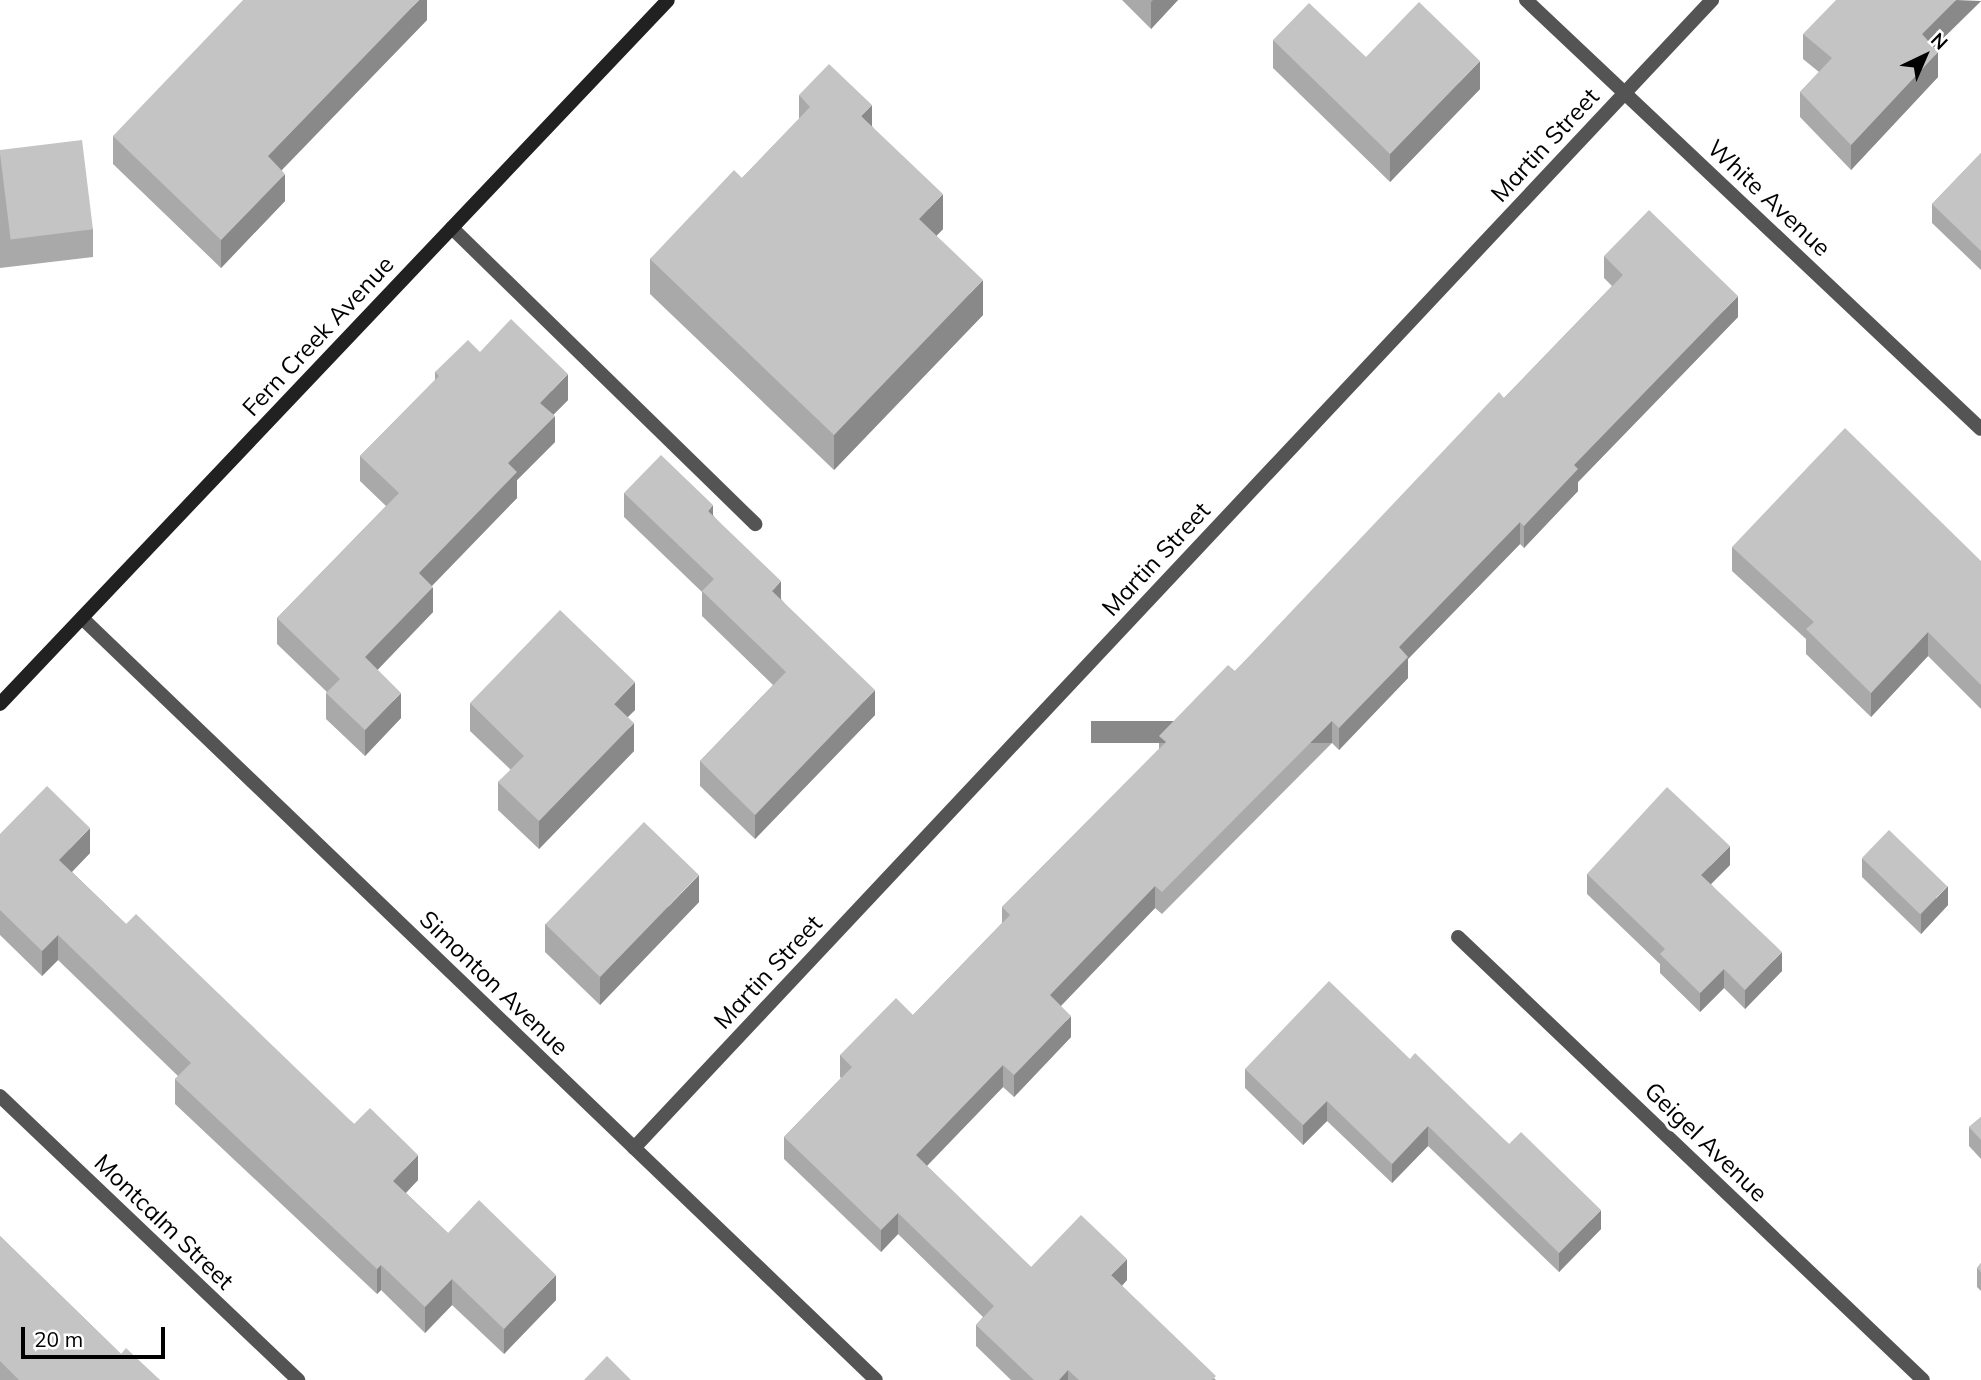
<!DOCTYPE html>
<html>
<head>
<meta charset="utf-8">
<style>
  body { margin:0 }
  #map { position:relative; width:1981px; height:1380px; overflow:hidden; background:#fff; font-family:Mulish,sans-serif }
  div>[style] { position:absolute }
  .lane>* { height:14px; margin:-7px; padding:0 7px; transform-origin:7px; border-radius:7px; background:#545454 }
  .street>* { height:14px; margin:-7px; padding:0 7px; transform-origin:7px; border-radius:7px; background:#545454 }
  .secondary>* { height:14px; margin:-7px; padding:0 7px; transform-origin:7px; border-radius:7px; background:#212121 }
  .wall>* { inset:0; background:#a9a9a9 }
  .shaded-wall>* { inset:0; background:#898989; transform-origin:0 0 }
  .building>* { inset:0; background:#c4c4c4; transform-origin:0 0 }
  span { translate:-50% -50%; white-space:nowrap; text-align:center; line-height:1.15; -webkit-text-stroke:7px #fff; paint-order:stroke }
  .street-label { font-size:24px; color:#000 }
  .north { position:absolute; left:1890px; top:21px; width:70px; height:70px; -webkit-text-stroke:5px #fff; paint-order:stroke; rotate:44deg; font-size:19px; font-weight:700; line-height:28px; text-align:center; color:#000 }
  .north::after { content:''; display:block; margin:auto; width:24px; height:32px; background:#000; clip-path:polygon(50% 0,100% 100%,50% 72%,0 100%) }
  .scale { position:absolute; left:21px; top:1327px; width:144px; height:32px; box-sizing:border-box; border:4px solid #000; border-top:0; padding-left:9px; font-size:21px; line-height:24px; white-space:nowrap; color:#000; -webkit-text-stroke:5px #fff; paint-order:stroke }
</style>
</head>
<body>
<div id="map">
  <div class="lane">
    <div style="left:452px;top:228px;width:424px;rotate:44.3deg"></div>
  </div>
  <div class="street">
    <div style="left:1526px;top:0;width:625px;rotate:43.32deg"></div>
    <div style="left:82px;top:618px;width:1100px;rotate:43.82deg"></div>
    <div style="left:1458px;top:937px;width:642px;rotate:43.61deg"></div>
    <div style="left:0;top:1096px;width:412px;rotate:43.6deg"></div>
    <div style="left:634px;top:1148px;width:1575px;rotate:-46.8deg"></div>
  </div>
  <div class="secondary">
    <div style="left:0;top:704px;width:970px;rotate:-46.5deg"></div>
  </div>
  <div class="wall">
    <div style="clip-path:polygon(427px 0,427px 20px,282px 170px,285px 201px,221px 268px,113px 164px,113px 136px)"></div>
    <div style="clip-path:polygon(1122px 0,1178px 0,1151px 29px)"></div>
    <div style="clip-path:polygon(1882px 1px,1981px 1px,1934px 47px,1938px 77px,1851px 170px,1800px 117px,1800px 92px,1819px 72px,1803px 59px,1803px 34px)"></div>
    <div style="clip-path:polygon(1273px 40px,1366px 57px,1480px 89px,1390px 182px,1273px 68px)"></div>
    <div style="clip-path:polygon(799px 95px,872px 126px,943px 229px,936px 236px,983px 315px,834px 470px,650px 294px,650px 259px,742px 178px,799px 119px)"></div>
    <div style="clip-path:polygon(0 150px,93px 229px,93px 257px,0 268px)"></div>
    <div style="clip-path:polygon(1981px 153px,1981px 270px,1932px 223px,1932px 204px)"></div>
    <div style="clip-path:polygon(1604px 256px,1738px 317px,1578px 482px,1578px 491px,1524px 548px,1520px 544px,1408px 659px,1408px 678px,1339px 750px,1332px 743px,1162px 914px,1155px 908px,1061px 1006px,1071px 1037px,1014px 1097px,1003px 1087px,927px 1166px,1031px 1267px,1127px 1280px,1122px 1286px,1216px 1380px,1011px 1380px,976px 1346px,976px 1325px,983px 1317px,898px 1234px,881px 1252px,784px 1159px,784px 1137px,841px 1078px,840px 1077px,840px 1055px,913px 1015px,1002px 923px,1002px 907px,1159px 749px,1159px 736px,1235px 671px,1504px 398px,1612px 286px,1604px 278px)"></div>
    <div style="clip-path:polygon(480px 352px,568px 400px,553px 415px,555px 442px,517px 480px,517px 498px,432px 586px,433px 612px,377px 670px,401px 718px,365px 756px,326px 719px,326px 693px,327px 692px,277px 644px,277px 618px,386px 506px,360px 481px,360px 456px,435px 380px,435px 372px)"></div>
    <div style="clip-path:polygon(624px 493px,713px 515px,875px 715px,755px 839px,700px 786px,700px 761px,773px 685px,702px 616px,702px 592px,624px 517px)"></div>
    <div style="clip-path:polygon(1732px 547px,1981px 561px,1981px 709px,1928px 656px,1871px 717px,1806px 654px,1806px 639px,1732px 571px)"></div>
    <div style="clip-path:polygon(470px 703px,635px 710px,627px 717px,634px 751px,539px 849px,498px 810px,498px 782px,511px 770px,470px 731px)"></div>
    <div style="clip-path:polygon(0 834px,90px 853px,72px 872px,126px 924px,418px 1180px,406px 1193px,448px 1233px,556px 1300px,504px 1354px,452px 1305px,425px 1333px,381px 1290px,377px 1294px,175px 1104px,175px 1079px,178px 1076px,58px 960px,42px 976px,0 935px)"></div>
    <div style="clip-path:polygon(1862px 858px,1948px 905px,1921px 934px,1862px 877px)"></div>
    <div style="clip-path:polygon(1730px 865px,1711px 884px,1782px 971px,1745px 1009px,1724px 988px,1700px 1012px,1660px 973px,1660px 964px,1587px 894px,1587px 874px)"></div>
    <div style="clip-path:polygon(699px 902px,600px 1005px,545px 952px,545px 924px)"></div>
    <div style="clip-path:polygon(1410px 1059px,1509px 1144px,1601px 1229px,1559px 1272px,1428px 1146px,1392px 1183px,1327px 1121px,1303px 1145px,1245px 1088px,1245px 1069px)"></div>
    <div style="clip-path:polygon(1981px 1117px,1981px 1159px,1969px 1146px,1969px 1127px)"></div>
    <div style="clip-path:polygon(0 1236px,121px 1354px,160px 1380px,0 1380px)"></div>
    <div style="clip-path:polygon(1981px 1263px,1981px 1291px,1977px 1287px,1977px 1268px)"></div>
  </div>
  <div class="shaded-wall">
    <div style="clip-path:polygon(419px 0,427px 0,427px 20px,268px 184px,268px 156px)"></div>
    <div style="clip-path:polygon(1153px 0,1178px 0,1151px 29px,1151px 2px)"></div>
    <div style="clip-path:polygon(1956px 0,1981px 1px,1922px 59px,1922px 34px)"></div>
    <div style="clip-path:polygon(1938px 52px,1938px 77px,1851px 170px,1851px 145px)"></div>
    <div style="clip-path:polygon(1480px 61px,1480px 89px,1390px 182px,1390px 154px)"></div>
    <div style="clip-path:polygon(872px 105px,872px 140px,861px 116px)"></div>
    <div style="clip-path:polygon(285px 174px,285px 201px,221px 268px,221px 240px)"></div>
    <div style="clip-path:polygon(943px 194px,943px 229px,919px 254px,919px 219px)"></div>
    <div style="clip-path:polygon(983px 280px,983px 315px,834px 470px,834px 435px)"></div>
    <div style="clip-path:polygon(1738px 296px,1738px 317px,1578px 482px,1578px 491px,1524px 548px,1524px 526px,1574px 465px)"></div>
    <div style="clip-path:polygon(568px 374px,568px 400px,540px 428px,540px 403px)"></div>
    <div style="clip-path:polygon(555px 416px,555px 442px,517px 480px,517px 498px,419px 599px,419px 573px,508px 463px)"></div>
    <div style="clip-path:polygon(713px 505px,713px 530px,708px 511px)"></div>
    <div style="clip-path:polygon(1520px 522px,1520px 544px,1408px 659px,1408px 678px,1339px 750px,1339px 728px,1399px 647px)"></div>
    <div style="clip-path:polygon(781px 581px,781px 606px,772px 591px)"></div>
    <div style="clip-path:polygon(433px 587px,433px 612px,365px 683px,365px 657px)"></div>
    <div style="clip-path:polygon(1928px 632px,1928px 656px,1871px 717px,1871px 693px)"></div>
    <div style="clip-path:polygon(635px 682px,635px 710px,614px 731px,614px 704px)"></div>
    <div style="clip-path:polygon(875px 690px,875px 715px,755px 839px,755px 815px)"></div>
    <div style="clip-path:polygon(401px 693px,401px 718px,365px 756px,365px 730px)"></div>
    <div style="left:1332px;top:721px;width:22px;height:241px;rotate:90deg"></div>
    <div style="clip-path:polygon(634px 723px,634px 751px,539px 849px,539px 821px)"></div>
    <div style="clip-path:polygon(90px 828px,90px 853px,59px 885px,59px 860px)"></div>
    <div style="clip-path:polygon(1730px 846px,1730px 865px,1701px 894px,1701px 875px)"></div>
    <div style="clip-path:polygon(699px 875px,699px 902px,600px 1005px,600px 977px)"></div>
    <div style="clip-path:polygon(1155px 886px,1155px 908px,1050px 1017px,1050px 995px)"></div>
    <div style="clip-path:polygon(1948px 886px,1948px 905px,1921px 934px,1921px 914px)"></div>
    <div style="clip-path:polygon(58px 935px,58px 960px,42px 976px,42px 951px)"></div>
    <div style="clip-path:polygon(1782px 952px,1782px 971px,1745px 1009px,1745px 990px)"></div>
    <div style="clip-path:polygon(1724px 969px,1724px 988px,1700px 1012px,1700px 993px)"></div>
    <div style="clip-path:polygon(1071px 1016px,1071px 1037px,1014px 1097px,1014px 1075px)"></div>
    <div style="clip-path:polygon(1003px 1065px,1003px 1087px,916px 1177px,916px 1155px)"></div>
    <div style="clip-path:polygon(1327px 1101px,1327px 1121px,1303px 1145px,1303px 1125px)"></div>
    <div style="clip-path:polygon(1428px 1126px,1428px 1146px,1392px 1183px,1392px 1164px)"></div>
    <div style="clip-path:polygon(418px 1155px,418px 1180px,393px 1206px,393px 1181px)"></div>
    <div style="clip-path:polygon(1601px 1210px,1601px 1229px,1559px 1272px,1559px 1253px)"></div>
    <div style="clip-path:polygon(898px 1213px,898px 1234px,881px 1252px,881px 1230px)"></div>
    <div style="clip-path:polygon(1127px 1259px,1127px 1280px,1111px 1297px,1111px 1275px)"></div>
    <div style="clip-path:polygon(381px 1265px,381px 1290px,377px 1294px,377px 1269px)"></div>
    <div style="clip-path:polygon(556px 1275px,556px 1300px,504px 1354px,504px 1329px)"></div>
    <div style="clip-path:polygon(452px 1279px,452px 1305px,425px 1333px,425px 1307px)"></div>
    <div style="clip-path:polygon(1068px 1370px,1068px 1380px,1059px 1380px)"></div>
  </div>
  <div class="building">
    <div style="clip-path:polygon(243px 0,419px 0,268px 156px,285px 174px,221px 240px,113px 136px)"></div>
    <div style="clip-path:polygon(1836px 0,1956px 0,1922px 34px,1938px 52px,1851px 145px,1800px 92px,1832px 58px,1803px 34px)"></div>
    <div style="clip-path:polygon(1419px 2px,1480px 61px,1390px 154px,1273px 40px,1309px 3px,1366px 57px)"></div>
    <div style="clip-path:polygon(829px 64px,872px 105px,861px 116px,943px 194px,919px 219px,983px 280px,834px 435px,650px 259px,734px 170px,742px 178px,810px 107px,799px 95px)"></div>
    <div style="left:82px;top:140px;width:90px;height:83px;rotate:83deg"></div>
    <div style="clip-path:polygon(1981px 153px,1981px 251px,1932px 204px)"></div>
    <div style="clip-path:polygon(1649px 210px,1738px 296px,1574px 465px,1578px 469px,1524px 526px,1520px 522px,1399px 647px,1408px 657px,1339px 728px,1332px 721px,1162px 892px,1155px 886px,1050px 995px,1071px 1016px,1014px 1075px,1003px 1065px,916px 1155px,1031px 1267px,1081px 1215px,1127px 1259px,1111px 1275px,1216px 1376px,1212px 1380px,1079px 1380px,1068px 1370px,1059px 1380px,1034px 1380px,976px 1325px,994px 1306px,898px 1213px,881px 1230px,784px 1137px,852px 1067px,840px 1055px,896px 998px,913px 1015px,1010px 915px,1002px 907px,1166px 742px,1159px 736px,1228px 665px,1235px 671px,1499px 392px,1504px 398px,1623px 275px,1604px 256px)"></div>
    <div style="clip-path:polygon(511px 319px,568px 374px,540px 403px,555px 416px,508px 463px,517px 472px,419px 573px,433px 587px,365px 657px,401px 693px,365px 730px,326px 693px,340px 679px,277px 618px,399px 493px,360px 456px,439px 376px,435px 372px,468px 340px,480px 352px)"></div>
    <div style="clip-path:polygon(1845px 428px,1981px 561px,1981px 685px,1928px 632px,1871px 693px,1806px 629px,1814px 622px,1732px 547px)"></div>
    <div style="clip-path:polygon(661px 455px,713px 505px,708px 511px,781px 581px,772px 591px,875px 690px,755px 815px,700px 761px,786px 672px,702px 591px,714px 579px,624px 493px)"></div>
    <div style="clip-path:polygon(560px 610px,635px 682px,614px 704px,634px 723px,539px 821px,498px 782px,524px 756px,470px 703px)"></div>
    <div style="clip-path:polygon(47px 786px,90px 828px,59px 860px,126px 924px,136px 914px,354px 1124px,370px 1108px,418px 1155px,393px 1181px,448px 1233px,479px 1200px,556px 1275px,504px 1329px,452px 1279px,425px 1307px,381px 1265px,377px 1269px,175px 1079px,191px 1063px,58px 935px,42px 951px,0 910px,0 834px)"></div>
    <div style="clip-path:polygon(1667px 787px,1730px 846px,1701px 875px,1782px 952px,1745px 990px,1724px 969px,1700px 993px,1660px 954px,1665px 949px,1587px 874px)"></div>
    <div style="left:644px;top:822px;width:76px;height:142px;rotate:44deg"></div>
    <div style="left:1889px;top:830px;width:81px;height:39px;rotate:44deg"></div>
    <div style="clip-path:polygon(1329px 981px,1410px 1059px,1415px 1053px,1509px 1144px,1521px 1132px,1601px 1210px,1559px 1253px,1428px 1126px,1392px 1164px,1327px 1101px,1303px 1125px,1245px 1069px)"></div>
    <div style="clip-path:polygon(1981px 1117px,1981px 1140px,1969px 1127px)"></div>
    <div style="clip-path:polygon(0 1236px,121px 1354px,126px 1348px,160px 1380px,19px 1380px,0 1361px)"></div>
    <div style="clip-path:polygon(1981px 1263px,1981px 1272px,1977px 1268px)"></div>
    <div style="clip-path:polygon(607px 1356px,631px 1380px,584px 1380px)"></div>
  </div>
  <div class="street-label">
    <span style="left:1545px;top:145px;rotate:-47deg">Martin Street</span>
    <span style="left:1769px;top:198px;rotate:43deg">White Avenue</span>
    <span style="left:318px;top:336px;rotate:-47deg">Fern Creek Avenue</span>
    <span style="left:1156px;top:559px;rotate:-47deg">Martin Street</span>
    <span style="left:768px;top:972px;rotate:-47deg">Martin Street</span>
    <span style="left:494px;top:983px;rotate:44deg">Simonton Avenue</span>
    <span style="left:1706px;top:1142px;rotate:44deg">Geigel Avenue</span>
    <span style="left:164px;top:1222px;rotate:44deg">Montcalm Street</span>
  </div>
  <div class="north">N</div>
  <div class="scale">20 m</div>
</div>
</body>
</html>
